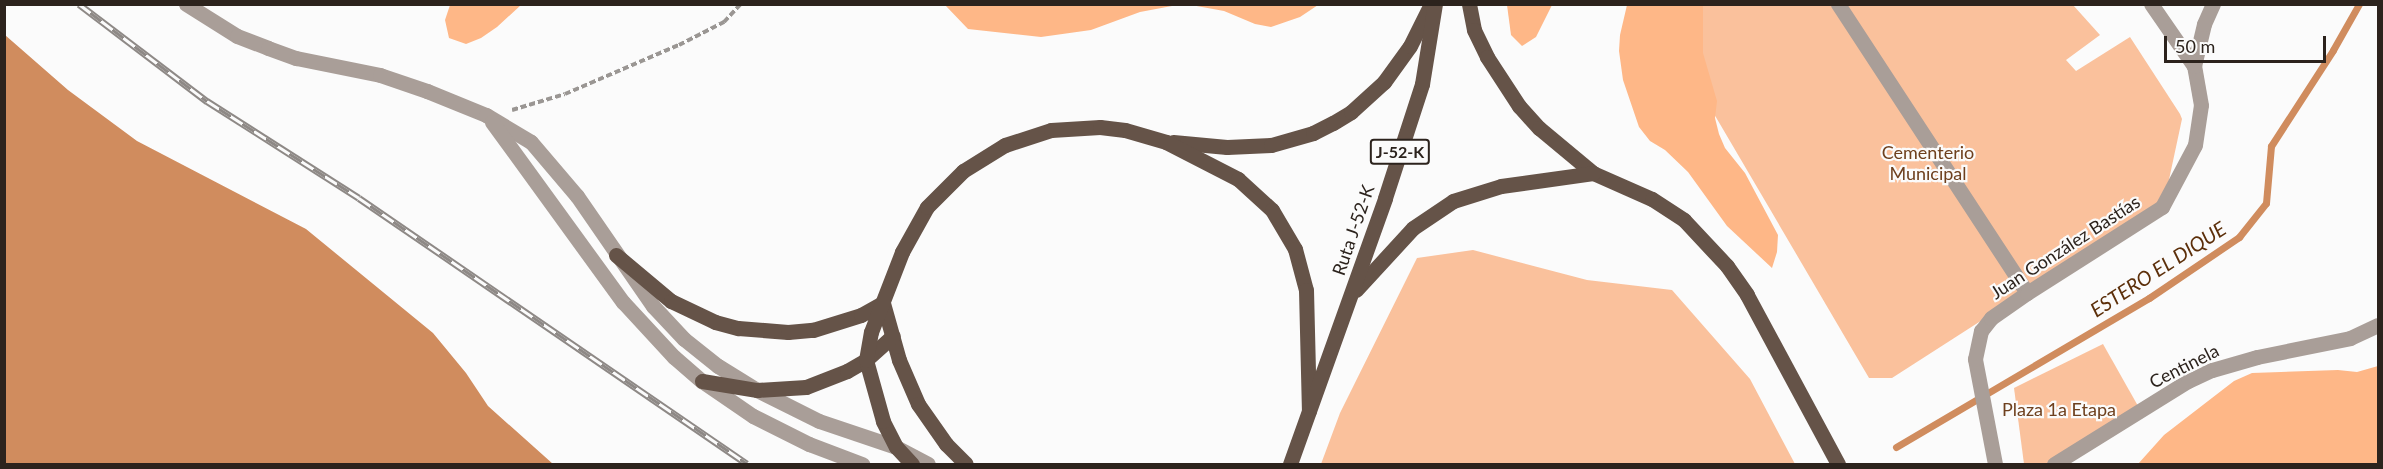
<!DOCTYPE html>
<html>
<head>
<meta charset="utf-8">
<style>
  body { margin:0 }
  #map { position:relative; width:2383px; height:469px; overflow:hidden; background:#fbfbfb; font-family:Lato,sans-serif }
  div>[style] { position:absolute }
  .green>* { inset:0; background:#fac19c }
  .forest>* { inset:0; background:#feb787 }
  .water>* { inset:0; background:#d08c5e }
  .stream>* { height:7px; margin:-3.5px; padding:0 3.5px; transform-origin:3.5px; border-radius:3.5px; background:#d08c5e }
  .path>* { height:4px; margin-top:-2px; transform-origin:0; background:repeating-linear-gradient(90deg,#9a9693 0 6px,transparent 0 9px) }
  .minor>* { height:15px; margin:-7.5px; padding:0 7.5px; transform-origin:7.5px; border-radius:7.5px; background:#a99e98 }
  .major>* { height:15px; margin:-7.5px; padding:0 7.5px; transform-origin:7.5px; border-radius:7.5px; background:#655348 }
  .rail>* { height:7px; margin-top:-3.5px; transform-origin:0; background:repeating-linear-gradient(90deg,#fbfbfb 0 14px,#8e8986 0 28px); box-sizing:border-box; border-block:2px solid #8e8986 }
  span { translate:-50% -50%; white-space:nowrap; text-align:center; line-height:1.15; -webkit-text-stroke:4.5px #fbfbfb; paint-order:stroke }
  .shield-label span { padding:2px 4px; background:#fbfbfb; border:2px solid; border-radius:4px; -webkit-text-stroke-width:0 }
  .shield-label { font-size:16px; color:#2c231d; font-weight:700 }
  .park-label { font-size:18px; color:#6e401e }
  .street-label { font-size:18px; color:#2c231d }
  .water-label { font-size:20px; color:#5c2f0a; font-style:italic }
  .frame { position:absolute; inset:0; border:6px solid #2c231d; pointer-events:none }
  .scale { position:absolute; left:2164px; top:36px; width:162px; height:27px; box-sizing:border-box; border:3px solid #2c231d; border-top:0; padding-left:8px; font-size:18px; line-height:21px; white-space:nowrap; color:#2c231d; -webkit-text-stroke:4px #fbfbfb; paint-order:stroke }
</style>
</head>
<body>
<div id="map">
  <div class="green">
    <div style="clip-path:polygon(1699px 4px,2073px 5px,2100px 35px,2066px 60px,2076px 71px,2130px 37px,2180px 114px,2182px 119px,2164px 203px,1892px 378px,1869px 378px,1707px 102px,1696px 17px)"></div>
    <div style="clip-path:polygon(1473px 250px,1587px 280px,1672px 290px,1750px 379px,1795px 464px,1321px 464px,1340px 413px,1417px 258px)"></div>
    <div style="clip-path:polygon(2103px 344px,2138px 406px,2046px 464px,2024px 464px,2014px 388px)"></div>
  </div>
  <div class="forest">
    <div style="clip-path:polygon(450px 5px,450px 4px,521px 5px,497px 27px,481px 38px,466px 44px,449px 38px,445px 20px)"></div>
    <div style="clip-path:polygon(945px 5px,1318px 5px,1300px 17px,1271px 27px,1255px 24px,1224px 11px,1191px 5px,1172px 6px,1140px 12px,1091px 30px,1041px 37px,968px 29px)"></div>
    <div style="clip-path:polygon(1507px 5px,1507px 4px,1552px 5px,1536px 37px,1522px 46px,1511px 35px)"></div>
    <div style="clip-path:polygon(1627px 5px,1703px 5px,1703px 53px,1717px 101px,1715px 118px,1719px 134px,1725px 148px,1745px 173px,1778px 235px,1777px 252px,1772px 268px,1727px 226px,1688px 172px,1665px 150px,1650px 141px,1639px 127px,1623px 80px,1619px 51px,1620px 35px)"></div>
    <div style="clip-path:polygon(2378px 366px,2378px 464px,2138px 464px,2164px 435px,2234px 381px,2252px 373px,2338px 370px,2357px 372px)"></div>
  </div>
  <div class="water">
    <div style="clip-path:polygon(5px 35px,68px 90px,137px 141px,306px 229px,433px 333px,466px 373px,488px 406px,553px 464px,5px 464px)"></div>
  </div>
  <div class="stream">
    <div style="left:1896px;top:447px;width:294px;rotate:-30.5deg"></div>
    <div style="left:2149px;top:298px;width:109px;rotate:-34.1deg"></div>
    <div style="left:2239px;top:237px;width:43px;rotate:-51.5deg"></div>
    <div style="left:2266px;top:203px;width:57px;rotate:-85deg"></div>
    <div style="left:2271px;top:146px;width:114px;rotate:-57.1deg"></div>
    <div style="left:2333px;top:50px;width:53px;rotate:-60.5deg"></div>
  </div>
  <div class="path">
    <div style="left:512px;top:110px;width:55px;rotate:-16.8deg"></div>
    <div style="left:565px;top:94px;width:124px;rotate:-23.3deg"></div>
    <div style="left:679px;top:45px;width:51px;rotate:-27.1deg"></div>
    <div style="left:724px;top:22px;width:25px;rotate:-47deg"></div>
  </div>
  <div class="minor">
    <div style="left:186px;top:4px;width:60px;rotate:32.1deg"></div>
    <div style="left:237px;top:36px;width:33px;rotate:21deg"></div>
    <div style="left:268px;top:48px;width:30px;rotate:20deg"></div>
    <div style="left:296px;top:58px;width:86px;rotate:11.4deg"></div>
    <div style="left:380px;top:75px;width:50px;rotate:18.8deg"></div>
    <div style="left:427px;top:91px;width:64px;rotate:22.1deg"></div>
    <div style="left:486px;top:115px;width:52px;rotate:31deg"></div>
    <div style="left:531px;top:142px;width:71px;rotate:49.6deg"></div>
    <div style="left:577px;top:196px;width:134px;rotate:55.4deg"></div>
    <div style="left:653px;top:306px;width:45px;rotate:46.8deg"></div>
    <div style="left:684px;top:339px;width:43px;rotate:38.5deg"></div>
    <div style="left:718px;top:366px;width:46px;rotate:31.6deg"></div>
    <div style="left:757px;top:390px;width:69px;rotate:26.6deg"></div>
    <div style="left:819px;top:421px;width:81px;rotate:18.7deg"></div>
    <div style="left:896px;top:447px;width:36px;rotate:28deg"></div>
    <div style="left:1838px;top:4px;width:345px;rotate:56.8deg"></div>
    <div style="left:2194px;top:66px;width:43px;rotate:-76.6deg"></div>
    <div style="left:2204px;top:24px;width:22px;rotate:-66deg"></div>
    <div style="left:492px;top:122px;width:223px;rotate:54deg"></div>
    <div style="left:623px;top:302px;width:75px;rotate:47.2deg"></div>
    <div style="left:674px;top:357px;width:37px;rotate:41deg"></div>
    <div style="left:702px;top:381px;width:62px;rotate:34.5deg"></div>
    <div style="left:753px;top:416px;width:63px;rotate:26.6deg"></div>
    <div style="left:809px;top:444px;width:57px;rotate:20.7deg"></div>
    <div style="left:1995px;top:464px;width:107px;rotate:-100.8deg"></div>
    <div style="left:1975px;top:359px;width:29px;rotate:-78deg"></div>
    <div style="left:1981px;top:331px;width:16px;rotate:-52deg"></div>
    <div style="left:1991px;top:318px;width:44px;rotate:-34.8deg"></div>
    <div style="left:2027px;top:293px;width:160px;rotate:-32.5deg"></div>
    <div style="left:2162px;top:207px;width:70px;rotate:-62deg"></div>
    <div style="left:2195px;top:145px;width:40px;rotate:-81.5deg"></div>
    <div style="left:2201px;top:105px;width:40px;rotate:-100deg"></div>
    <div style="left:2194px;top:66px;width:75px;rotate:-124.7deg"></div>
    <div style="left:2054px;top:464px;width:158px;rotate:-31.8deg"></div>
    <div style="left:2188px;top:381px;width:26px;rotate:-25deg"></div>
    <div style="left:2212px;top:370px;width:47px;rotate:-16.1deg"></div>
    <div style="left:2257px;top:357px;width:95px;rotate:-11.5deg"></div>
    <div style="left:2350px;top:338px;width:31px;rotate:-25deg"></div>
  </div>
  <div class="major">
    <div style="left:1469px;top:4px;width:26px;rotate:79deg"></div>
    <div style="left:1474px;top:30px;width:30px;rotate:64deg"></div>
    <div style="left:1487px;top:57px;width:59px;rotate:56.9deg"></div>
    <div style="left:1519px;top:106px;width:30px;rotate:48deg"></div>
    <div style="left:1539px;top:128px;width:70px;rotate:39.8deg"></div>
    <div style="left:1593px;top:173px;width:64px;rotate:23.8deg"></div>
    <div style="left:1652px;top:199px;width:38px;rotate:33deg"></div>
    <div style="left:1684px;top:220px;width:63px;rotate:46.9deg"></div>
    <div style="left:1727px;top:266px;width:35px;rotate:55deg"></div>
    <div style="left:1747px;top:295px;width:192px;rotate:61.7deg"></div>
    <div style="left:1173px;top:142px;width:54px;rotate:5.3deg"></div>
    <div style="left:1227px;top:147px;width:44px;rotate:-2.6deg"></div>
    <div style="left:1271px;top:145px;width:44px;rotate:-15.9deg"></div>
    <div style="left:1313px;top:133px;width:22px;rotate:-27deg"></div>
    <div style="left:1333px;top:123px;width:21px;rotate:-31deg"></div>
    <div style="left:1351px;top:112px;width:45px;rotate:-42.3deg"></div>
    <div style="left:1384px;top:82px;width:44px;rotate:-54.2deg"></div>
    <div style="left:1410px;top:46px;width:47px;rotate:-63.4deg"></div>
    <div style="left:616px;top:255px;width:72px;rotate:39.9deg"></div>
    <div style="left:671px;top:301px;width:49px;rotate:25.5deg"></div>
    <div style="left:715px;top:322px;width:24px;rotate:15deg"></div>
    <div style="left:738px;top:328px;width:50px;rotate:4.6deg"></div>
    <div style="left:788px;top:332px;width:25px;rotate:-5deg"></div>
    <div style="left:813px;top:330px;width:50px;rotate:-17.4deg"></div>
    <div style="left:861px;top:315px;width:25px;rotate:-29deg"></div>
    <div style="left:1356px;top:290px;width:84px;rotate:-47.4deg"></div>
    <div style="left:1413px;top:228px;width:48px;rotate:-34deg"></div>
    <div style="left:1453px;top:201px;width:50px;rotate:-17.4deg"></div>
    <div style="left:1501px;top:186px;width:93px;rotate:-8deg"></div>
    <div style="left:883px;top:303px;width:59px;rotate:74.3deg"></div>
    <div style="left:899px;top:360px;width:48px;rotate:66.6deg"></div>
    <div style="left:918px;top:404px;width:49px;rotate:55deg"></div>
    <div style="left:946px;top:444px;width:28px;rotate:45deg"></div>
    <div style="left:702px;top:381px;width:56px;rotate:9.3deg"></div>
    <div style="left:757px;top:390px;width:49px;rotate:-3.5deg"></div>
    <div style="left:806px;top:387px;width:44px;rotate:-21.3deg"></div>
    <div style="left:847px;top:371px;width:22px;rotate:-30deg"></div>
    <div style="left:866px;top:360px;width:36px;rotate:-42deg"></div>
    <div style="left:912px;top:464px;width:23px;rotate:-133deg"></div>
    <div style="left:896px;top:447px;width:29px;rotate:-117deg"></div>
    <div style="left:883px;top:421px;width:63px;rotate:-105.6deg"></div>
    <div style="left:866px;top:360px;width:28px;rotate:-80deg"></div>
    <div style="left:871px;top:332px;width:86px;rotate:-68.8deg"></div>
    <div style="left:902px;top:252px;width:51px;rotate:-60.9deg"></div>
    <div style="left:927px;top:207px;width:51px;rotate:-45deg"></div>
    <div style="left:963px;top:171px;width:49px;rotate:-31.8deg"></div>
    <div style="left:1005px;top:145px;width:48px;rotate:-18.1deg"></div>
    <div style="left:1051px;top:130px;width:49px;rotate:-3.5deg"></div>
    <div style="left:1100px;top:127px;width:25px;rotate:7deg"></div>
    <div style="left:1125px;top:130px;width:43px;rotate:16.3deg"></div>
    <div style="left:1166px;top:142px;width:81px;rotate:27.2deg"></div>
    <div style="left:1238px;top:179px;width:46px;rotate:42.4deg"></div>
    <div style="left:1272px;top:210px;width:45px;rotate:59.5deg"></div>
    <div style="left:1295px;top:249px;width:42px;rotate:75deg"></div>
    <div style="left:1306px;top:290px;width:121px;rotate:88.6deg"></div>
    <div style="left:1290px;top:464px;width:282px;rotate:-70.3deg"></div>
    <div style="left:1385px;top:198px;width:120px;rotate:-72deg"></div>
    <div style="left:1422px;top:84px;width:81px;rotate:-80.8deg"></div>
  </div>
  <div class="rail">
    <div style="left:79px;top:4px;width:161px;rotate:37.2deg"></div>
    <div style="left:207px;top:101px;width:180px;rotate:32.5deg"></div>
    <div style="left:359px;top:198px;width:470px;rotate:34.4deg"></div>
  </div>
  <div class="shield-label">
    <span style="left:1400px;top:152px">J-52-K</span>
  </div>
  <div class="park-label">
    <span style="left:1928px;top:163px">Cementerio<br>Municipal</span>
    <span style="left:2059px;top:409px">Plaza 1a Etapa</span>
  </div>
  <div class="street-label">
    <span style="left:1353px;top:230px;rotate:-71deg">Ruta J-52-K</span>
    <span style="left:2065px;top:247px;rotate:-33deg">Juan González Bastías</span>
    <span style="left:2184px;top:366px;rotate:-27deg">Centinela</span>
  </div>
  <div class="water-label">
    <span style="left:2158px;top:269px;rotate:-33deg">ESTERO EL DIQUE</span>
  </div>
  <div class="frame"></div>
  <div class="scale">50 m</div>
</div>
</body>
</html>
